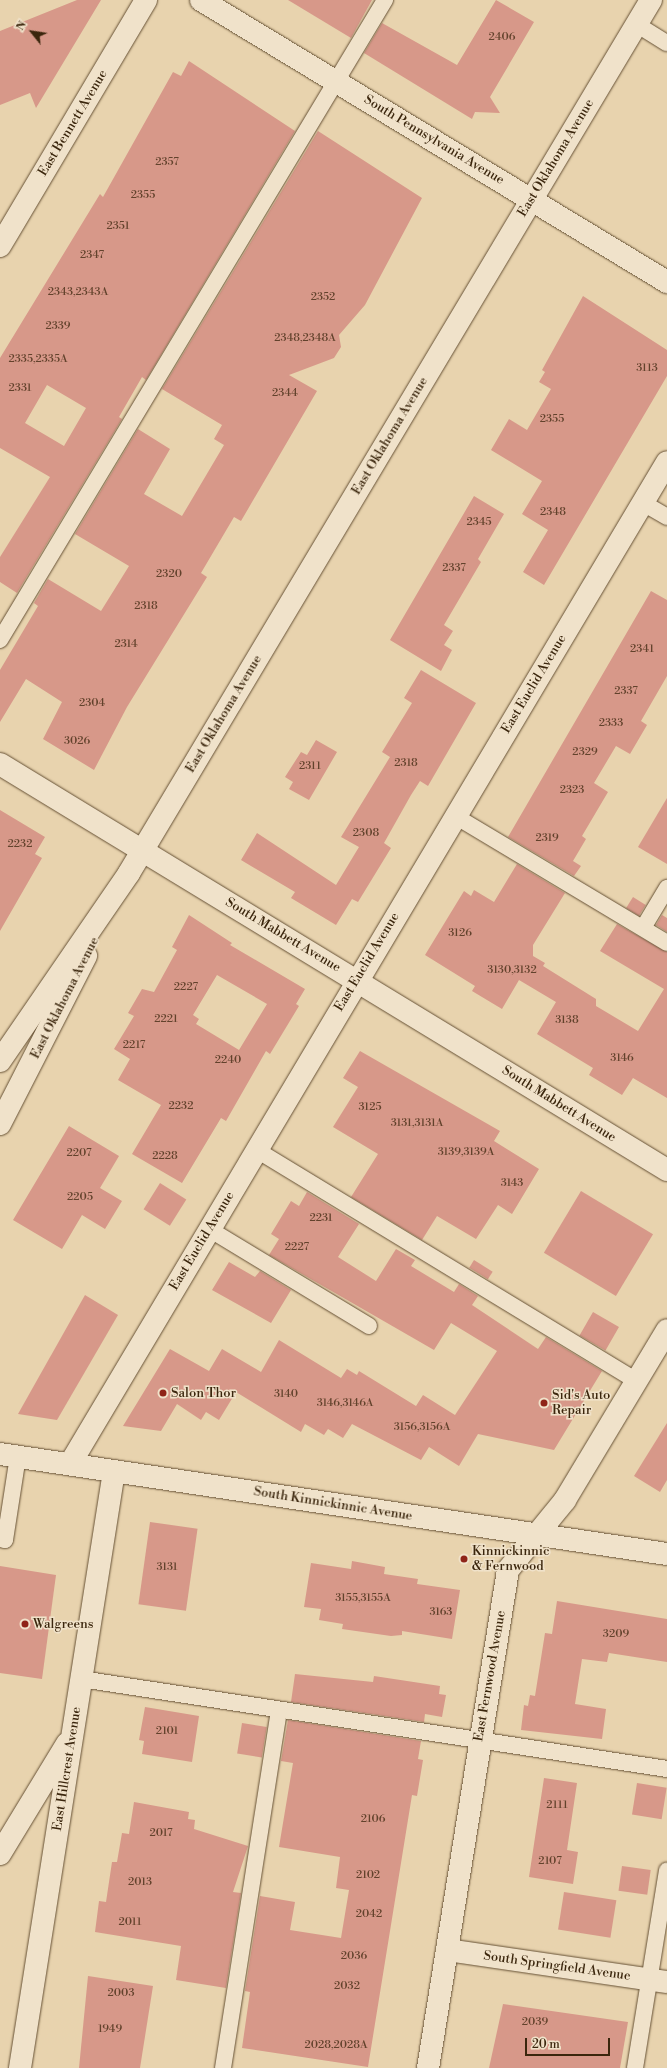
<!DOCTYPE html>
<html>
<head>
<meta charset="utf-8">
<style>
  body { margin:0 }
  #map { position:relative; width:667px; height:2068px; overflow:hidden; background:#e8d3ae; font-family:"Libre Bodoni",serif }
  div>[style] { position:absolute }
  .building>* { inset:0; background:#d79889; transform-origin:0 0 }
  .roads { filter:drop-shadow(0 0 1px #665135) drop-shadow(0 0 1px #665135) }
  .service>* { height:16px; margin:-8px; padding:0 8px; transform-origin:8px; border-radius:8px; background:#f0e2ca }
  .minor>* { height:22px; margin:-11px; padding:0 11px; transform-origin:11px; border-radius:11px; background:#f0e2ca }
  .tertiary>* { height:22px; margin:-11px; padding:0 11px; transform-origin:11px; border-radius:11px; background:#f0e2ca }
  .secondary>* { height:22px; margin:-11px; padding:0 11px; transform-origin:11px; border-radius:11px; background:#f0e2ca }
  .dots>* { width:11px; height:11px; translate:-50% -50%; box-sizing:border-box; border:2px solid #f0e2ca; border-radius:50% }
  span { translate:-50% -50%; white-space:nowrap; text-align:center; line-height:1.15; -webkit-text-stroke:3px #f0e2ca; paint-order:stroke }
  .number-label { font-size:11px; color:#62422c }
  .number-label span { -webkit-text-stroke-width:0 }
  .street-label { font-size:13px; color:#3b260d }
  .poi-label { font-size:13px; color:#3b260d }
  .left { translate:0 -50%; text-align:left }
  .north { position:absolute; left:12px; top:12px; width:40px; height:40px; -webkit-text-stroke:3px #f0e2ca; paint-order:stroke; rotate:300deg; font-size:11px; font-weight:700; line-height:16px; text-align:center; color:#3b260d }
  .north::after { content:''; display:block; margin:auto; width:14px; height:18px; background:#3b260d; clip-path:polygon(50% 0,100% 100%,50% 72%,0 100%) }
  .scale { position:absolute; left:525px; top:2038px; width:85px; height:18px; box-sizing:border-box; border:2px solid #3b260d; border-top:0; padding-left:5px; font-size:12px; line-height:14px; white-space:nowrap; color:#3b260d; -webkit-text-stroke:3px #f0e2ca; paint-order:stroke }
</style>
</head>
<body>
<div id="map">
  <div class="building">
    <div style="clip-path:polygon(77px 0,101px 0,36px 108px,30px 93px,0 105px,0 31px)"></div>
    <div style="clip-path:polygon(288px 0,372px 0,351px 38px)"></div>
    <div style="clip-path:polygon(496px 0,534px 22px,490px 97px,500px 113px,475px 112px,472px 119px,364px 53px,382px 23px,457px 65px)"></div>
    <div style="clip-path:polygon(evenodd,189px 61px,295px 131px,146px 380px,142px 377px,119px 417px,122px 419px,17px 593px,0 582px,0 557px,50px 477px,0 448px,0 358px,100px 194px,103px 197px,173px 72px,181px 76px,189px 61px,47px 385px,86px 408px,64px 446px,25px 423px,47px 385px)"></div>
    <div style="clip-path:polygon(318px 131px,422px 198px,365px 305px,339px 335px,341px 347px,334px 358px,289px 375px,317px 391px,241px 521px,234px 517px,201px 573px,207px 577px,127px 707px,94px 770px,43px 739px,62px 702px,26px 679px,0 722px,0 670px,38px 606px,34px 603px,48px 579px,101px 611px,129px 566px,75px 534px,138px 429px,170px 449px,144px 494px,182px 516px,224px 445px,214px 439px,222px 425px,162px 389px)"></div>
    <div style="clip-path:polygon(583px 296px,667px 350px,667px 376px,544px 585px,523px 572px,548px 530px,522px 514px,542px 481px,491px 450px,509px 419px,527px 430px,551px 389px,539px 382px,545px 372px,542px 370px)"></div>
    <div style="clip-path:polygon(474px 496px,504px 514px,478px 559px,481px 562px,444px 625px,453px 631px,444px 645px,452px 650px,441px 671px,390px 640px)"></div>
    <div style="clip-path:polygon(651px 591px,667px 600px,667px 676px,641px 721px,647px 725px,630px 754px,616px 746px,594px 783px,608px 792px,582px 836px,586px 839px,573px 861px,581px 866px,574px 876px,508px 837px)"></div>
    <div style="clip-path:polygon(421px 670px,476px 703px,428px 786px,420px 781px,411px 795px,384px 843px,391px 848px,358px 902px,352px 899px,336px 925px,291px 898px,295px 892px,241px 860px,257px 833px,336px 885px,359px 847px,341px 837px,390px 757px,382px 752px,412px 703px,404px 698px)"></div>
    <div style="clip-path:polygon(316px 740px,337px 752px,309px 800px,289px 789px,293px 782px,285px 777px,301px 752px,307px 755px)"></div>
    <div style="clip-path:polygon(667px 798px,667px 864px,638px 847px)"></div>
    <div style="clip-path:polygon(0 810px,45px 837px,35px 854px,42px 858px,0 931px)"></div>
    <div style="clip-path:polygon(517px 864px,565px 893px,533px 945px,533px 956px,545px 963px,543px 966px,596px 999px,596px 1006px,638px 1031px,664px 989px,600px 951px,617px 924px,667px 952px,667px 1098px,633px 1078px,622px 1095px,589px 1075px,593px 1068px,537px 1034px,556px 1002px,519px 980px,502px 1009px,472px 991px,475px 986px,425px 955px,464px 891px,471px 896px,474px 890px,494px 902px)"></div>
    <div style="left:633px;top:897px;width:15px;height:13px;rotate:32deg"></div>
    <div style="clip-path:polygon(evenodd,189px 915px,232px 943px,230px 945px,305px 989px,296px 1004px,299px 1006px,270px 1054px,266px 1051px,226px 1121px,221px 1118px,182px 1183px,132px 1154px,161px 1105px,118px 1080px,130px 1059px,114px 1049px,134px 1016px,128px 1013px,142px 989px,154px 992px,177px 950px,172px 947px,189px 915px,217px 975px,267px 1004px,239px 1050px,196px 1024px,199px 1019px,193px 1015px,217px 975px)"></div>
    <div style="clip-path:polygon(662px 915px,667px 918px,667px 932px,656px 925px)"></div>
    <div style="clip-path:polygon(360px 1051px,500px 1131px,494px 1141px,539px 1169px,512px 1214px,498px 1205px,476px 1239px,437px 1216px,422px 1240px,351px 1197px,378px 1154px,333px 1127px,358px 1087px,343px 1078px)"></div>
    <div style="clip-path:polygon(69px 1126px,119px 1156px,100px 1188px,122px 1201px,105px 1229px,82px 1215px,62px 1249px,13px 1220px)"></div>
    <div style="left:160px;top:1183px;width:31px;height:31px;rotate:32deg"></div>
    <div style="left:581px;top:1191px;width:84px;height:72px;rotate:31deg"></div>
    <div style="clip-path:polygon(307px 1192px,359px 1224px,338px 1257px,376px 1281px,396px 1249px,415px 1260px,411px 1266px,454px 1292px,459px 1284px,478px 1296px,472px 1305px,538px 1349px,546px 1337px,602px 1371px,554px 1450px,478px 1434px,459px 1466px,429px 1447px,421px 1460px,352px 1424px,343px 1438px,328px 1429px,324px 1435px,305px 1424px,301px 1432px,236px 1392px,219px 1420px,206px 1412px,201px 1420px,177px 1404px,161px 1431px,123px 1426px,170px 1349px,209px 1371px,222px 1349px,261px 1372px,279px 1340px,341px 1378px,347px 1369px,357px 1375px,359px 1371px,416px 1406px,423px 1395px,455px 1415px,497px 1351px,451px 1323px,434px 1350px,269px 1255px,279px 1239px,271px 1234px,291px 1201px,299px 1206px)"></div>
    <div style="left:474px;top:1260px;width:22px;height:9px;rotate:32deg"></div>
    <div style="clip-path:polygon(229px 1262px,255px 1277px,260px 1271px,291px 1290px,271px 1323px,212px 1290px)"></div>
    <div style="clip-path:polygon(85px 1295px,118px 1315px,57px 1420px,18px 1414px)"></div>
    <div style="left:593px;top:1312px;width:30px;height:27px;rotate:30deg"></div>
    <div style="clip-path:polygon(667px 1423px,667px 1480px,660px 1492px,634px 1476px)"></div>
    <div style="left:150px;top:1522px;width:48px;height:83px;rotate:8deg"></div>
    <div style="clip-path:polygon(352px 1561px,385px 1567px,384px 1574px,418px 1579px,417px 1584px,460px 1590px,452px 1639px,402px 1631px,402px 1635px,391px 1636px,342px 1629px,343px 1624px,319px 1620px,321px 1609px,304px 1607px,311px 1563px,351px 1569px)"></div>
    <div style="clip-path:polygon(0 1566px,56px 1575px,42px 1679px,0 1673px)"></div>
    <div style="clip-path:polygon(557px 1601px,667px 1619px,667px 1662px,609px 1653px,607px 1662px,582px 1659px,575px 1704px,606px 1709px,602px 1739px,521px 1730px,524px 1705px,528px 1706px,530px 1695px,535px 1696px,545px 1633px,552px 1634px)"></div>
    <div style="clip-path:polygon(295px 1674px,373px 1682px,374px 1676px,440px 1686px,439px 1694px,446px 1695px,442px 1717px,425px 1714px,424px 1722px,291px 1702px)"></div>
    <div style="clip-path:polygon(145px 1707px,199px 1716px,192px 1762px,142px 1754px,144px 1741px,139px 1740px)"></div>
    <div style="clip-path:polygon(288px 1720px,421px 1741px,418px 1759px,423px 1760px,417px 1796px,412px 1795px,368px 2067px,242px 2048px,250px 1992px,245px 1991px,260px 1896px,295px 1902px,290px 1930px,341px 1938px,349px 1890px,336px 1888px,340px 1857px,279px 1847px,293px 1763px,281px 1761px)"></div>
    <div style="left:242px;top:1723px;width:25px;height:31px;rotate:9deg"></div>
    <div style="clip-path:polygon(544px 1778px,577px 1783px,567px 1850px,578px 1852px,573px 1884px,529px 1877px)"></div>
    <div style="left:637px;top:1783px;width:30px;height:32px;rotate:9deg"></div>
    <div style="clip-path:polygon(134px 1802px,189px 1812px,188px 1819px,195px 1820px,194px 1829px,248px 1846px,233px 1892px,241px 1893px,226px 1988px,176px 1980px,181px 1946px,95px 1932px,99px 1901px,106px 1902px,112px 1862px,117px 1862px,122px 1833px,129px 1834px)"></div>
    <div style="left:622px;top:1866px;width:29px;height:25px;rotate:8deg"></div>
    <div style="left:564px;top:1892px;width:53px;height:38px;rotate:9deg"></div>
    <div style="clip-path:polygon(88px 1976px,153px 1986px,140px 2068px,79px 2068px)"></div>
    <div style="clip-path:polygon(503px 2004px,628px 2022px,620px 2068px,489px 2068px)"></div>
  </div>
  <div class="roads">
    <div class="service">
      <div style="left:636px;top:24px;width:36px;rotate:32deg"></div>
      <div style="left:643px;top:503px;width:28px;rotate:30deg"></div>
      <div style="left:0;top:640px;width:747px;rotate:-58.97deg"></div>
      <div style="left:455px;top:816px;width:247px;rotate:30.9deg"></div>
      <div style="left:643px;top:928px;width:47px;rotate:-59deg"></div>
      <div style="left:255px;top:1149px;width:446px;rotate:31.3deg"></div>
      <div style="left:209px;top:1229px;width:187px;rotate:31.2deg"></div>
      <div style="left:0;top:1539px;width:5px;rotate:11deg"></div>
      <div style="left:5px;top:1540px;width:85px;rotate:-81.2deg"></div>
      <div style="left:81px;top:1679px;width:593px;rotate:8.73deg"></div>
      <div style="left:223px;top:2068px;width:361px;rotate:-81.1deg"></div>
      <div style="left:635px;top:2068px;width:200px;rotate:-80.8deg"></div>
    </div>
    <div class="minor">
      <div style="left:201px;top:0;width:545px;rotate:31.18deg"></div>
      <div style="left:0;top:246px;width:286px;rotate:-59.3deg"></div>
      <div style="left:0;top:764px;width:781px;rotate:31.33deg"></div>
      <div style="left:70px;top:1464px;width:1166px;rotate:-59.21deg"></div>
      <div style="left:0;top:1854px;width:129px;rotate:-58.7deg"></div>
      <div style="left:447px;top:1950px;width:222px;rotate:8.3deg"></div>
      <div style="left:20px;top:2068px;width:604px;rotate:-81.05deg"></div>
      <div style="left:428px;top:2068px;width:504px;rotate:-80.87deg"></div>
      <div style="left:508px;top:1570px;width:90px;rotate:-50.8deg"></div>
      <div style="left:565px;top:1500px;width:198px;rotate:-59deg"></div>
    </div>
    <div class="tertiary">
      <div style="left:0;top:1061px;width:228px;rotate:-55.5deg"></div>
      <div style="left:129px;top:873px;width:1017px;rotate:-59.12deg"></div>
      <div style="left:0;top:1124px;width:189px;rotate:-62.9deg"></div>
    </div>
    <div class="secondary">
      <div style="left:0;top:1454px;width:674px;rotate:8.53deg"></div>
    </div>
  </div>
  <div class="dots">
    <div style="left:163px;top:1393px;background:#8f2418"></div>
    <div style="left:544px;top:1403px;background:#8f2418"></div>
    <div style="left:464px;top:1559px;background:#8f2418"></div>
    <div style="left:25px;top:1624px;background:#8f2418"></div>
  </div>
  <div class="number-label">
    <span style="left:502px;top:37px">2406</span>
    <span style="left:167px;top:162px">2357</span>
    <span style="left:143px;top:195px">2355</span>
    <span style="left:118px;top:226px">2351</span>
    <span style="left:92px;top:255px">2347</span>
    <span style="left:78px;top:292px">2343,2343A</span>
    <span style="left:323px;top:297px">2352</span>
    <span style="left:58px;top:326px">2339</span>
    <span style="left:305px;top:338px">2348,2348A</span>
    <span style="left:38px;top:359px">2335,2335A</span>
    <span style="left:647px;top:368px">3113</span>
    <span style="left:20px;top:388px">2331</span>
    <span style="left:285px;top:393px">2344</span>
    <span style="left:552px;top:419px">2355</span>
    <span style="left:553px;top:512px">2348</span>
    <span style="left:479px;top:522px">2345</span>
    <span style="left:454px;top:568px">2337</span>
    <span style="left:169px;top:574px">2320</span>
    <span style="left:146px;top:606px">2318</span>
    <span style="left:126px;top:644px">2314</span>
    <span style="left:642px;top:649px">2341</span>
    <span style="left:626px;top:691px">2337</span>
    <span style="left:92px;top:703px">2304</span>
    <span style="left:611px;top:723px">2333</span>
    <span style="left:77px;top:741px">3026</span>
    <span style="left:585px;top:752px">2329</span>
    <span style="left:406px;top:763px">2318</span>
    <span style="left:310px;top:766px">2311</span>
    <span style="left:572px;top:790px">2323</span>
    <span style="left:366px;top:833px">2308</span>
    <span style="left:547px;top:838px">2319</span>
    <span style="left:20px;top:844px">2232</span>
    <span style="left:460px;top:933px">3126</span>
    <span style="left:512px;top:970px">3130,3132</span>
    <span style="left:186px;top:987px">2227</span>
    <span style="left:166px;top:1019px">2221</span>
    <span style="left:567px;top:1020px">3138</span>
    <span style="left:134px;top:1045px">2217</span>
    <span style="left:622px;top:1058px">3146</span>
    <span style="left:228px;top:1060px">2240</span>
    <span style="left:181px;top:1106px">2232</span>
    <span style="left:370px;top:1107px">3125</span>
    <span style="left:417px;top:1123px">3131,3131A</span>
    <span style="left:466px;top:1152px">3139,3139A</span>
    <span style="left:79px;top:1153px">2207</span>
    <span style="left:165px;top:1156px">2228</span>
    <span style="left:512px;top:1183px">3143</span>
    <span style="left:80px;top:1197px">2205</span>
    <span style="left:321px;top:1218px">2231</span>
    <span style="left:297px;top:1247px">2227</span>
    <span style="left:286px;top:1394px">3140</span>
    <span style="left:345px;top:1403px">3146,3146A</span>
    <span style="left:422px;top:1427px">3156,3156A</span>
    <span style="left:167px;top:1567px">3131</span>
    <span style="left:363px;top:1598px">3155,3155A</span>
    <span style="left:441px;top:1612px">3163</span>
    <span style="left:616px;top:1634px">3209</span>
    <span style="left:167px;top:1731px">2101</span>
    <span style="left:557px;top:1805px">2111</span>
    <span style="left:373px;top:1819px">2106</span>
    <span style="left:161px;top:1833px">2017</span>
    <span style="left:550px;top:1861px">2107</span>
    <span style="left:368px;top:1875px">2102</span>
    <span style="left:140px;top:1882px">2013</span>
    <span style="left:369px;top:1914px">2042</span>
    <span style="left:130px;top:1922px">2011</span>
    <span style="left:354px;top:1956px">2036</span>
    <span style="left:347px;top:1986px">2032</span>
    <span style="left:121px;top:1993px">2003</span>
    <span style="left:535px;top:2022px">2039</span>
    <span style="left:110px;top:2029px">1949</span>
    <span style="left:336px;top:2045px">2028,2028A</span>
  </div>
  <div class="street-label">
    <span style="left:73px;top:123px;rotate:-59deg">East Bennett Avenue</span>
    <span style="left:434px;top:140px;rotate:31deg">South Pennsylvania Avenue</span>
    <span style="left:556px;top:158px;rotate:-59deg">East Oklahoma Avenue</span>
    <span style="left:390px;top:436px;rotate:-59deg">East Oklahoma Avenue</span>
    <span style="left:534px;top:684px;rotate:-59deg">East Euclid Avenue</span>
    <span style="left:224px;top:714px;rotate:-59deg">East Oklahoma Avenue</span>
    <span style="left:283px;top:935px;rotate:31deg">South Mabbett Avenue</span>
    <span style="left:367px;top:962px;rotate:-59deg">East Euclid Avenue</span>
    <span style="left:65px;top:998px;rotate:-63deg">East Oklahoma Avenue</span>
    <span style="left:559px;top:1104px;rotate:32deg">South Mabbett Avenue</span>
    <span style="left:202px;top:1241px;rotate:-59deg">East Euclid Avenue</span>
    <span style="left:333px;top:1504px;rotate:9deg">South Kinnickinnic Avenue</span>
    <span style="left:490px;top:1676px;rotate:-80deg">East Fernwood Avenue</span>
    <span style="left:67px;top:1769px;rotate:-81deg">East Hillcrest Avenue</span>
    <span style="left:557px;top:1966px;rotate:8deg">South Springfield Avenue</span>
  </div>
  <div class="poi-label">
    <span class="left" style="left:171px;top:1393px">Salon Thor</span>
    <span class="left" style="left:552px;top:1403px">Sid's Auto<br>Repair</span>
    <span class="left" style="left:472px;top:1559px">Kinnickinnic<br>&amp; Fernwood</span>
    <span class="left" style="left:33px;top:1624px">Walgreens</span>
  </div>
  <div class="north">N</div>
  <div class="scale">20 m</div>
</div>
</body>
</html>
